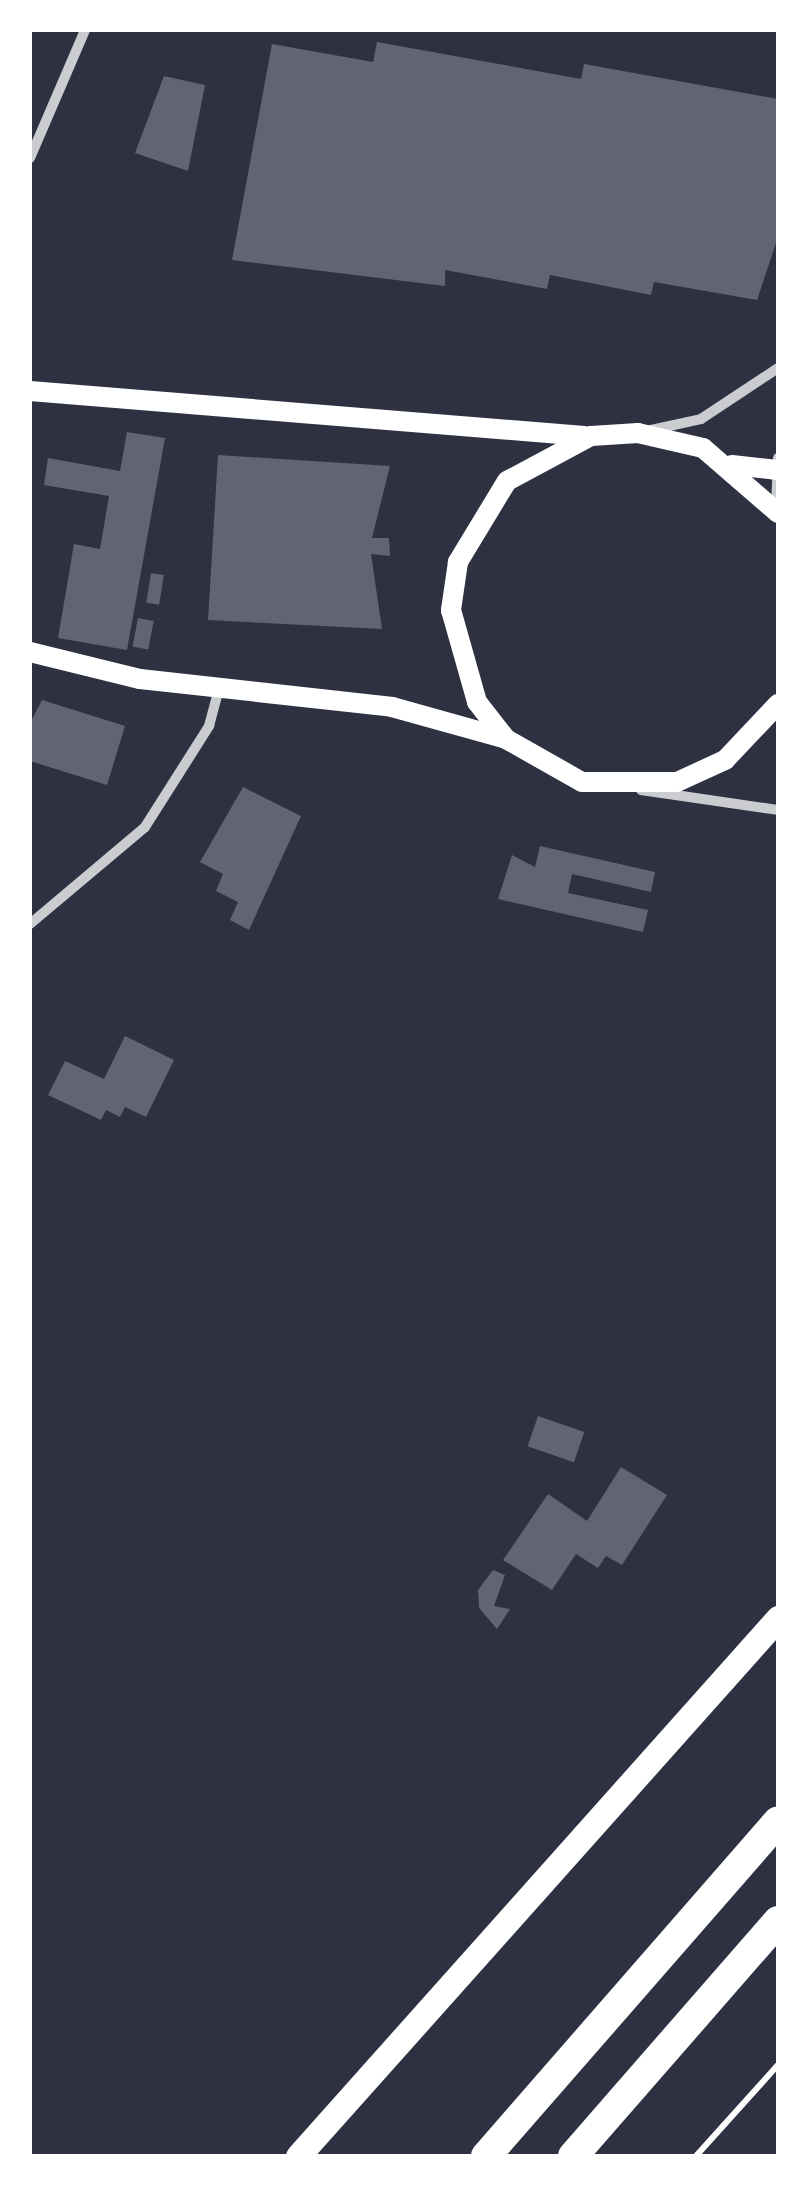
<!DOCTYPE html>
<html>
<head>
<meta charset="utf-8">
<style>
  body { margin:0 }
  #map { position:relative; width:808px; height:2186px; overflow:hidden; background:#2d3142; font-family:"Asap Condensed",sans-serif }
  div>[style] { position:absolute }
  .building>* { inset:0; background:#626471; transform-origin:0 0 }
  .path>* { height:6px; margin:-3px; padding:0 3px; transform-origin:3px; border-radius:3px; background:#fff }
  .minor>* { height:10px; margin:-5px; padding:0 5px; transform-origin:5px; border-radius:5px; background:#caccd0 }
  .secondary>* { height:20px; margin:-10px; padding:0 10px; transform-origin:10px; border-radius:10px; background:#fff }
  .primary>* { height:25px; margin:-12.5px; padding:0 12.5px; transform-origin:12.5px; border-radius:12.5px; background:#fff }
  .motorway>* { height:30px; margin:-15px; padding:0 15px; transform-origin:15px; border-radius:15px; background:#fff }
  span { translate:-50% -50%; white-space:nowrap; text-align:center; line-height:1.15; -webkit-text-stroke:10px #fff; paint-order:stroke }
  .frame { position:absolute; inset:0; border:32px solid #fff; pointer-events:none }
</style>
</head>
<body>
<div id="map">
  <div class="building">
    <div style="clip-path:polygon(377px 42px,581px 79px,584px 64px,778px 99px,778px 237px,757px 300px,654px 282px,651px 295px,550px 275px,547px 289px,445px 270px,445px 286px,232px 260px,272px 44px,373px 62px)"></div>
    <div style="clip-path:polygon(164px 76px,205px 85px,188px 171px,135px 153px)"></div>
    <div style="clip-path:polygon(127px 432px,165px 438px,127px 650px,58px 638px,74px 544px,100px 549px,109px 496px,44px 485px,48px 458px,120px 471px)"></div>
    <div style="clip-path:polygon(218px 455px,390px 466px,372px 538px,389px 538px,390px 556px,371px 554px,382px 629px,208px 620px)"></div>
    <div style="left:151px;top:573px;width:13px;height:30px;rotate:9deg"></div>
    <div style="left:138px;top:618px;width:16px;height:29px;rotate:11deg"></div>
    <div style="clip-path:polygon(42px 700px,125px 726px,107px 785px,30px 761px,30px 723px)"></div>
    <div style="clip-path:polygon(243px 787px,301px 816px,249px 930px,230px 920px,238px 902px,216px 891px,223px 874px,200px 862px)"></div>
    <div style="clip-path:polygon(540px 846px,655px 872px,651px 892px,572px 874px,568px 893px,648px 910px,643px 932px,498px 899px,512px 855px,535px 867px)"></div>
    <div style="clip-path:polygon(125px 1036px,174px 1060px,146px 1117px,125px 1107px,120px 1117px,106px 1110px,101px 1120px,48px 1095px,65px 1061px,104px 1079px)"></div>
    <div style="left:538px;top:1416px;width:49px;height:32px;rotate:19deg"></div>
    <div style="clip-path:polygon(621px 1467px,667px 1495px,622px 1565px,606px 1556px,598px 1568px,576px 1554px,552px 1590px,503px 1560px,548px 1494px,587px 1521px)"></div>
    <div style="clip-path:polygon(493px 1570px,505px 1575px,494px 1606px,510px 1609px,497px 1629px,479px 1608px,478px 1590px)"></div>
  </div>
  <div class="path">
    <div style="left:696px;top:2156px;width:122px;rotate:-48deg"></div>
  </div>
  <div class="minor">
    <div style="left:30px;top:158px;width:139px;rotate:-66.7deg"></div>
    <div style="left:651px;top:430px;width:51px;rotate:-12.4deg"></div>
    <div style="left:701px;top:419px;width:92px;rotate:-33.5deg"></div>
    <div style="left:776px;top:508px;width:50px;rotate:-87.7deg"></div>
    <div style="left:641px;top:790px;width:138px;rotate:8.3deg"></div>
    <div style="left:30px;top:924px;width:150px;rotate:-40.1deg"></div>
    <div style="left:145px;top:827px;width:120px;rotate:-57.6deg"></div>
    <div style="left:209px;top:726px;width:39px;rotate:-75deg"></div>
  </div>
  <div class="secondary">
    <div style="left:30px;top:391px;width:556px;rotate:4.64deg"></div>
    <div style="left:732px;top:465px;width:46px;rotate:6.2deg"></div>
    <div style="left:778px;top:513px;width:99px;rotate:-139.1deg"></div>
    <div style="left:703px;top:448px;width:67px;rotate:-167deg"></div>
    <div style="left:638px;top:433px;width:47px;rotate:176.3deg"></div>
    <div style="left:591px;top:436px;width:95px;rotate:151.8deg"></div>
    <div style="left:507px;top:481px;width:95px;rotate:121.2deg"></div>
    <div style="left:458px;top:562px;width:49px;rotate:98.3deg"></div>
    <div style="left:451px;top:610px;width:96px;rotate:74.2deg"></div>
    <div style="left:477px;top:702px;width:47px;rotate:51.9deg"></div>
    <div style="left:506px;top:739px;width:87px;rotate:29.5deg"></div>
    <div style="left:582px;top:782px;width:95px"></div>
    <div style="left:677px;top:782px;width:53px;rotate:-24.6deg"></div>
    <div style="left:725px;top:760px;width:77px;rotate:-46.6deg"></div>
    <div style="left:30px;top:652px;width:113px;rotate:13.8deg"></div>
    <div style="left:140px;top:679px;width:254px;rotate:6.3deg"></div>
    <div style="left:392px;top:707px;width:115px;rotate:15.6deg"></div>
  </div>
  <div class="primary">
    <div style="left:298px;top:2156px;width:721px;rotate:-48.26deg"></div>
  </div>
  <div class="motorway">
    <div style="left:486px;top:2156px;width:444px;rotate:-48.9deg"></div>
    <div style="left:573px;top:2156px;width:312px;rotate:-48.9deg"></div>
  </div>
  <div class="frame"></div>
</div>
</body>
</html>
